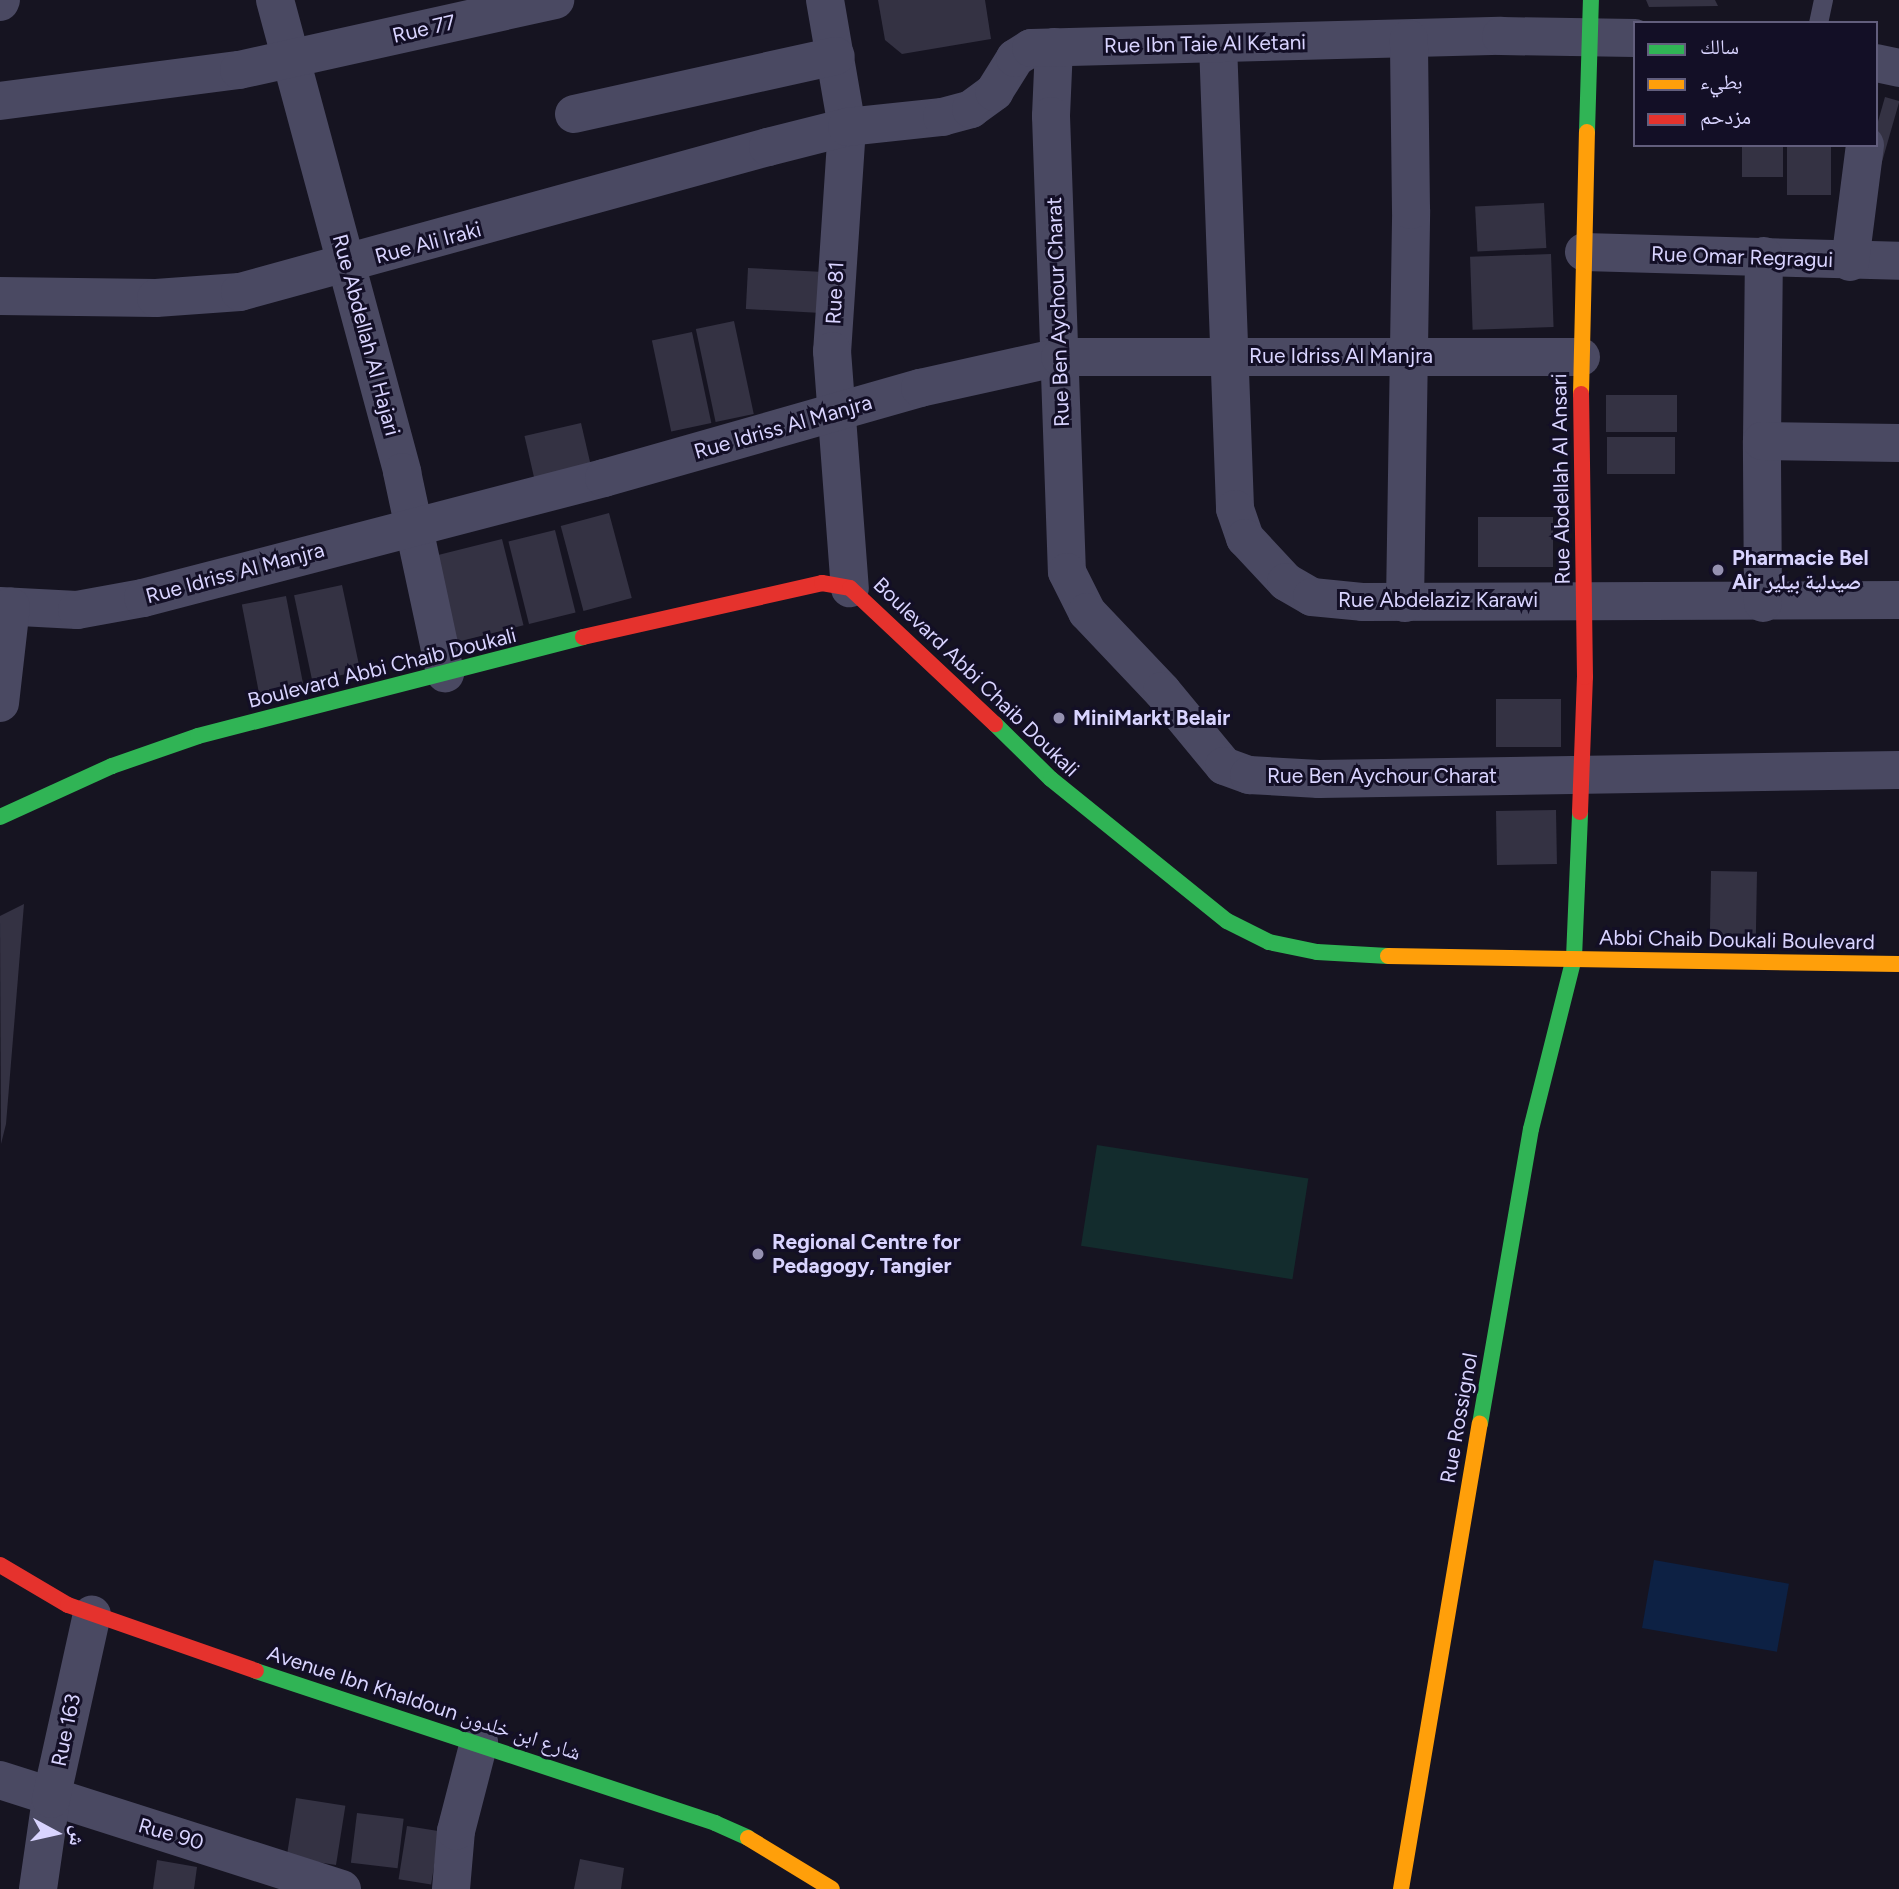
<!DOCTYPE html>
<html>
<head>
<meta charset="utf-8">
<style>
  body { margin:0 }
  #map { position:relative; width:1899px; height:1889px; overflow:hidden; background:#161421; font-family:Figtree,"Noto Naskh Arabic",sans-serif }
  div>[style] { position:absolute }
  .green>* { inset:0; background:#132c2d; transform-origin:0 0 }
  .water>* { inset:0; background:#0d2144; transform-origin:0 0 }
  .building>* { inset:0; background:#343243; transform-origin:0 0 }
  .lane>* { height:19px; margin:-9.5px; padding:0 9.5px; transform-origin:9.5px; border-radius:9.5px; background:#4a4962 }
  .street>* { height:38px; margin:-19px; padding:0 19px; transform-origin:19px; border-radius:19px; background:#4a4962 }
  .fast>* { height:16px; margin:-8px; padding:0 8px; transform-origin:8px; border-radius:8px; background:#30b455 }
  .slow>* { height:16px; margin:-8px; padding:0 8px; transform-origin:8px; border-radius:8px; background:#ff9f0a }
  .jam>* { height:16px; margin:-8px; padding:0 8px; transform-origin:8px; border-radius:8px; background:#e5322d }
  .dots>* { width:19px; height:19px; translate:-50% -50%; box-sizing:border-box; border:4px solid #130f26; border-radius:50% }
  span { translate:-50% -50%; white-space:nowrap; text-align:center; line-height:1.15; -webkit-text-stroke:6px #130f26; paint-order:stroke }
  .street-label { font-size:21px; color:#d9d4ff }
  .poi-label { font-size:21px; color:#d9d4ff; font-weight:700 }
  .left { translate:0 -50%; text-align:left }
  .legend { position:absolute; left:1633px; top:21px; width:245px; height:126px; box-sizing:border-box; background:#130f26; border:2px solid #625e7d; margin:0; padding:9px 12px; list-style:none; font-size:21px; color:#d9d4ff }
  .legend li { display:flex; align-items:center; gap:14px; height:35px }
  .legend b { width:35px; border:2px solid #625e7d }
  .north { position:absolute; left:21px; top:1798px; width:70px; height:70px; -webkit-text-stroke:5px #130f26; paint-order:stroke; rotate:98deg; font-size:19px; font-weight:700; line-height:28px; text-align:center; color:#d9d4ff }
  .north::after { content:''; display:block; margin:auto; width:24px; height:32px; background:#d9d4ff; clip-path:polygon(50% 0,100% 100%,50% 72%,0 100%) }
</style>
</head>
<body>
<div id="map">
  <div class="green">
    <div style="left:1097px;top:1145px;width:214px;height:102px;rotate:9deg"></div>
  </div>
  <div class="water">
    <div style="left:1654px;top:1560px;width:137px;height:69px;rotate:10deg"></div>
  </div>
  <div class="building">
    <div style="clip-path:polygon(878px 0,985px 0,991px 39px,902px 54px,885px 40px)"></div>
    <div style="clip-path:polygon(1646px 0,1715px 0,1718px 6px,1649px 7px)"></div>
    <div style="left:1885px;top:97px;width:15px;height:130px;rotate:16deg"></div>
    <div style="left:1742px;top:145px;width:41px;height:32px"></div>
    <div style="left:1787px;top:145px;width:44px;height:50px"></div>
    <div style="left:1544px;top:203px;width:45px;height:69px;rotate:87deg"></div>
    <div style="left:1551px;top:254px;width:73px;height:81px;rotate:88deg"></div>
    <div style="left:748px;top:268px;width:71px;height:41px;rotate:3deg"></div>
    <div style="left:734px;top:321px;width:95px;height:39px;rotate:78deg"></div>
    <div style="left:692px;top:332px;width:93px;height:41px;rotate:78deg"></div>
    <div style="left:1677px;top:395px;width:37px;height:71px;rotate:90deg"></div>
    <div style="left:581px;top:423px;width:46px;height:58px;rotate:77deg"></div>
    <div style="left:1607px;top:437px;width:68px;height:37px"></div>
    <div style="left:609px;top:513px;width:88px;height:50px;rotate:75deg"></div>
    <div style="left:1478px;top:517px;width:75px;height:50px"></div>
    <div style="left:555px;top:530px;width:85px;height:48px;rotate:76deg"></div>
    <div style="left:502px;top:539px;width:89px;height:75px;rotate:76deg"></div>
    <div style="left:342px;top:585px;width:88px;height:49px;rotate:78deg"></div>
    <div style="left:286px;top:596px;width:90px;height:45px;rotate:79deg"></div>
    <div style="left:1496px;top:699px;width:65px;height:48px"></div>
    <div style="left:1556px;top:810px;width:54px;height:60px;rotate:89deg"></div>
    <div style="left:1711px;top:871px;width:46px;height:71px;rotate:1deg"></div>
    <div style="clip-path:polygon(24px 904px,6px 1124px,1px 1144px,0 916px)"></div>
    <div style="left:296px;top:1798px;width:50px;height:60px;rotate:9deg"></div>
    <div style="left:357px;top:1813px;width:47px;height:50px;rotate:7deg"></div>
    <div style="left:407px;top:1826px;width:33px;height:54px;rotate:9deg"></div>
    <div style="clip-path:polygon(580px 1859px,624px 1868px,621px 1889px,574px 1889px)"></div>
    <div style="clip-path:polygon(157px 1860px,197px 1867px,194px 1889px,153px 1889px)"></div>
  </div>
  <div class="lane">
    <div style="left:1818px;top:23px;width:24px;rotate:-78deg"></div>
  </div>
  <div class="street">
    <div style="left:275px;top:0;width:489px;rotate:74.9deg"></div>
    <div style="left:402px;top:472px;width:206px;rotate:77.9deg"></div>
    <div style="left:825px;top:0;width:129px;rotate:80.2deg"></div>
    <div style="left:847px;top:127px;width:225px;rotate:93.8deg"></div>
    <div style="left:832px;top:351px;width:238px;rotate:85.7deg"></div>
    <div style="left:0;top:2px;width:2px;rotate:-63deg"></div>
    <div style="left:1218px;top:44px;width:465px;rotate:87.9deg"></div>
    <div style="left:1235px;top:509px;width:31px;rotate:71deg"></div>
    <div style="left:1245px;top:538px;width:60px;rotate:47deg"></div>
    <div style="left:1286px;top:582px;width:30px;rotate:30deg"></div>
    <div style="left:1312px;top:597px;width:50px;rotate:5.7deg"></div>
    <div style="left:1362px;top:602px;width:537px;rotate:-0.21deg"></div>
    <div style="left:1054px;top:47px;width:69px;rotate:92.5deg"></div>
    <div style="left:1051px;top:116px;width:456px;rotate:88deg"></div>
    <div style="left:1067px;top:572px;width:45px;rotate:63.4deg"></div>
    <div style="left:1087px;top:612px;width:109px;rotate:46.5deg"></div>
    <div style="left:1162px;top:691px;width:97px;rotate:50.4deg"></div>
    <div style="left:1224px;top:766px;width:27px;rotate:20deg"></div>
    <div style="left:1249px;top:775px;width:70px;rotate:3.3deg"></div>
    <div style="left:1319px;top:779px;width:580px;rotate:-0.89deg"></div>
    <div style="left:1876px;top:63px;width:24px;rotate:12deg"></div>
    <div style="left:0;top:101px;width:241px;rotate:-7.4deg"></div>
    <div style="left:239px;top:70px;width:324px;rotate:-12.5deg"></div>
    <div style="left:574px;top:114px;width:268px;rotate:-12.5deg"></div>
    <div style="left:1584px;top:252px;width:315px;rotate:1.6deg"></div>
    <div style="left:1850px;top:262px;width:118px;rotate:-82.7deg"></div>
    <div style="left:0;top:296px;width:156px;rotate:0.7deg"></div>
    <div style="left:156px;top:298px;width:84px;rotate:-4.1deg"></div>
    <div style="left:240px;top:292px;width:548px;rotate:-15.36deg"></div>
    <div style="left:768px;top:147px;width:81px;rotate:-14.2deg"></div>
    <div style="left:847px;top:127px;width:96px;rotate:-6deg"></div>
    <div style="left:942px;top:117px;width:30px;rotate:-15deg"></div>
    <div style="left:971px;top:109px;width:29px;rotate:-36deg"></div>
    <div style="left:994px;top:92px;width:40px;rotate:-58deg"></div>
    <div style="left:1015px;top:58px;width:19px;rotate:-32deg"></div>
    <div style="left:1031px;top:48px;width:470px;rotate:-1.5deg"></div>
    <div style="left:1501px;top:36px;width:134px;rotate:0.9deg"></div>
    <div style="left:1762px;top:441px;width:185px;rotate:-89.4deg"></div>
    <div style="left:1405px;top:603px;width:393px;rotate:-89.1deg"></div>
    <div style="left:1411px;top:210px;width:171px;rotate:-90.7deg"></div>
    <div style="left:1763px;top:603px;width:162px;rotate:-90.4deg"></div>
    <div style="left:1762px;top:441px;width:137px;rotate:0.8deg"></div>
    <div style="left:0;top:606px;width:77px;rotate:3deg"></div>
    <div style="left:77px;top:610px;width:67px;rotate:-10.3deg"></div>
    <div style="left:143px;top:598px;width:476px;rotate:-14.6deg"></div>
    <div style="left:604px;top:478px;width:329px;rotate:-15.9deg"></div>
    <div style="left:920px;top:388px;width:143px;rotate:-12.5deg"></div>
    <div style="left:1060px;top:357px;width:521px"></div>
    <div style="left:0;top:703px;width:97px;rotate:-83.5deg"></div>
    <div style="left:0;top:1780px;width:359px;rotate:17.7deg"></div>
    <div style="left:38px;top:1889px;width:91px;rotate:-81.8deg"></div>
    <div style="left:51px;top:1799px;width:189px;rotate:-77.5deg"></div>
    <div style="left:451px;top:1889px;width:58px;rotate:-85.1deg"></div>
    <div style="left:456px;top:1831px;width:92px;rotate:-75.5deg"></div>
  </div>
  <div class="fast">
    <div style="left:1587px;top:132px;width:132px;rotate:-88.3deg"></div>
    <div style="left:995px;top:724px;width:78px;rotate:44.5deg"></div>
    <div style="left:1051px;top:779px;width:226px;rotate:38.9deg"></div>
    <div style="left:1227px;top:921px;width:47px;rotate:26.6deg"></div>
    <div style="left:1269px;top:942px;width:49px;rotate:11.8deg"></div>
    <div style="left:1317px;top:952px;width:71px;rotate:3.2deg"></div>
    <div style="left:0;top:817px;width:123px;rotate:-24.5deg"></div>
    <div style="left:112px;top:766px;width:91px;rotate:-19.2deg"></div>
    <div style="left:198px;top:736px;width:398px;rotate:-14.4deg"></div>
    <div style="left:1480px;top:1424px;width:299px;rotate:-80.2deg"></div>
    <div style="left:1531px;top:1129px;width:176px;rotate:-75.9deg"></div>
    <div style="left:1574px;top:958px;width:146px;rotate:-87.6deg"></div>
    <div style="left:256px;top:1671px;width:484px;rotate:18.3deg"></div>
    <div style="left:715px;top:1823px;width:36px;rotate:24deg"></div>
  </div>
  <div class="slow">
    <div style="left:1581px;top:394px;width:262px;rotate:-88.7deg"></div>
    <div style="left:1388px;top:956px;width:511px;rotate:0.9deg"></div>
    <div style="left:748px;top:1838px;width:98px;rotate:31.3deg"></div>
    <div style="left:1401px;top:1889px;width:472px;rotate:-80.4deg"></div>
  </div>
  <div class="jam">
    <div style="left:583px;top:637px;width:245px;rotate:-12.7deg"></div>
    <div style="left:822px;top:583px;width:28px;rotate:10deg"></div>
    <div style="left:850px;top:588px;width:199px;rotate:43.2deg"></div>
    <div style="left:1580px;top:812px;width:135px;rotate:-87.9deg"></div>
    <div style="left:1585px;top:677px;width:283px;rotate:-90.8deg"></div>
    <div style="left:0;top:1565px;width:79px;rotate:30.5deg"></div>
    <div style="left:68px;top:1605px;width:199px;rotate:19.3deg"></div>
  </div>
  <div class="dots">
    <div style="left:1718px;top:570px;background:#9591b1"></div>
    <div style="left:1059px;top:718px;background:#9591b1"></div>
    <div style="left:758px;top:1254px;background:#9591b1"></div>
  </div>
  <div class="street-label">
    <span style="left:424px;top:29px;rotate:-13deg">Rue 77</span>
    <span style="left:1205px;top:44px;rotate:-1deg">Rue Ibn Taie Al Ketani</span>
    <span style="left:428px;top:243px;rotate:-15deg">Rue Ali Iraki</span>
    <span style="left:1742px;top:257px;rotate:2deg">Rue Omar Regragui</span>
    <span style="left:835px;top:293px;rotate:-87deg">Rue 81</span>
    <span style="left:1058px;top:312px;rotate:-92deg">Rue Ben Aychour Charat</span>
    <span style="left:366px;top:335px;rotate:75deg">Rue Abdellah Al Hajari</span>
    <span style="left:1341px;top:356px">Rue Idriss Al Manjra</span>
    <span style="left:783px;top:427px;rotate:-16deg">Rue Idriss Al Manjra</span>
    <span style="left:1561px;top:479px;rotate:-91deg">Rue Abdellah Al Ansari</span>
    <span style="left:235px;top:573px;rotate:-15deg">Rue Idriss Al Manjra</span>
    <span style="left:1438px;top:600px">Rue Abdelaziz Karawi</span>
    <span style="left:382px;top:668px;rotate:-14deg">Boulevard Abbi Chaib Doukali</span>
    <span style="left:976px;top:677px;rotate:44deg">Boulevard Abbi Chaib Doukali</span>
    <span style="left:1382px;top:776px">Rue Ben Aychour Charat</span>
    <span style="left:1737px;top:940px;rotate:1deg">Abbi Chaib Doukali Boulevard</span>
    <span style="left:1459px;top:1418px;rotate:-80deg">Rue Rossignol</span>
    <span style="left:424px;top:1703px;rotate:18deg">Avenue Ibn Khaldoun شارع ابن خلدون</span>
    <span style="left:66px;top:1730px;rotate:-78deg">Rue 163</span>
    <span style="left:171px;top:1834px;rotate:16deg">Rue 90</span>
  </div>
  <div class="poi-label">
    <span class="left" style="left:1732px;top:570px">Pharmacie Bel<br>Air صيدلية بيلير</span>
    <span class="left" style="left:1073px;top:718px">MiniMarkt Belair</span>
    <span class="left" style="left:772px;top:1254px">Regional Centre for<br>Pedagogy, Tangier</span>
  </div>
  <ul class="legend">
  <li><b style="height:9px;background:#30b455"></b>سالك</li>
  <li><b style="height:9px;background:#ff9f0a"></b>بطيء</li>
  <li><b style="height:9px;background:#e5322d"></b>مزدحم</li>
  </ul>
  <div class="north">ش</div>
</div>
</body>
</html>
